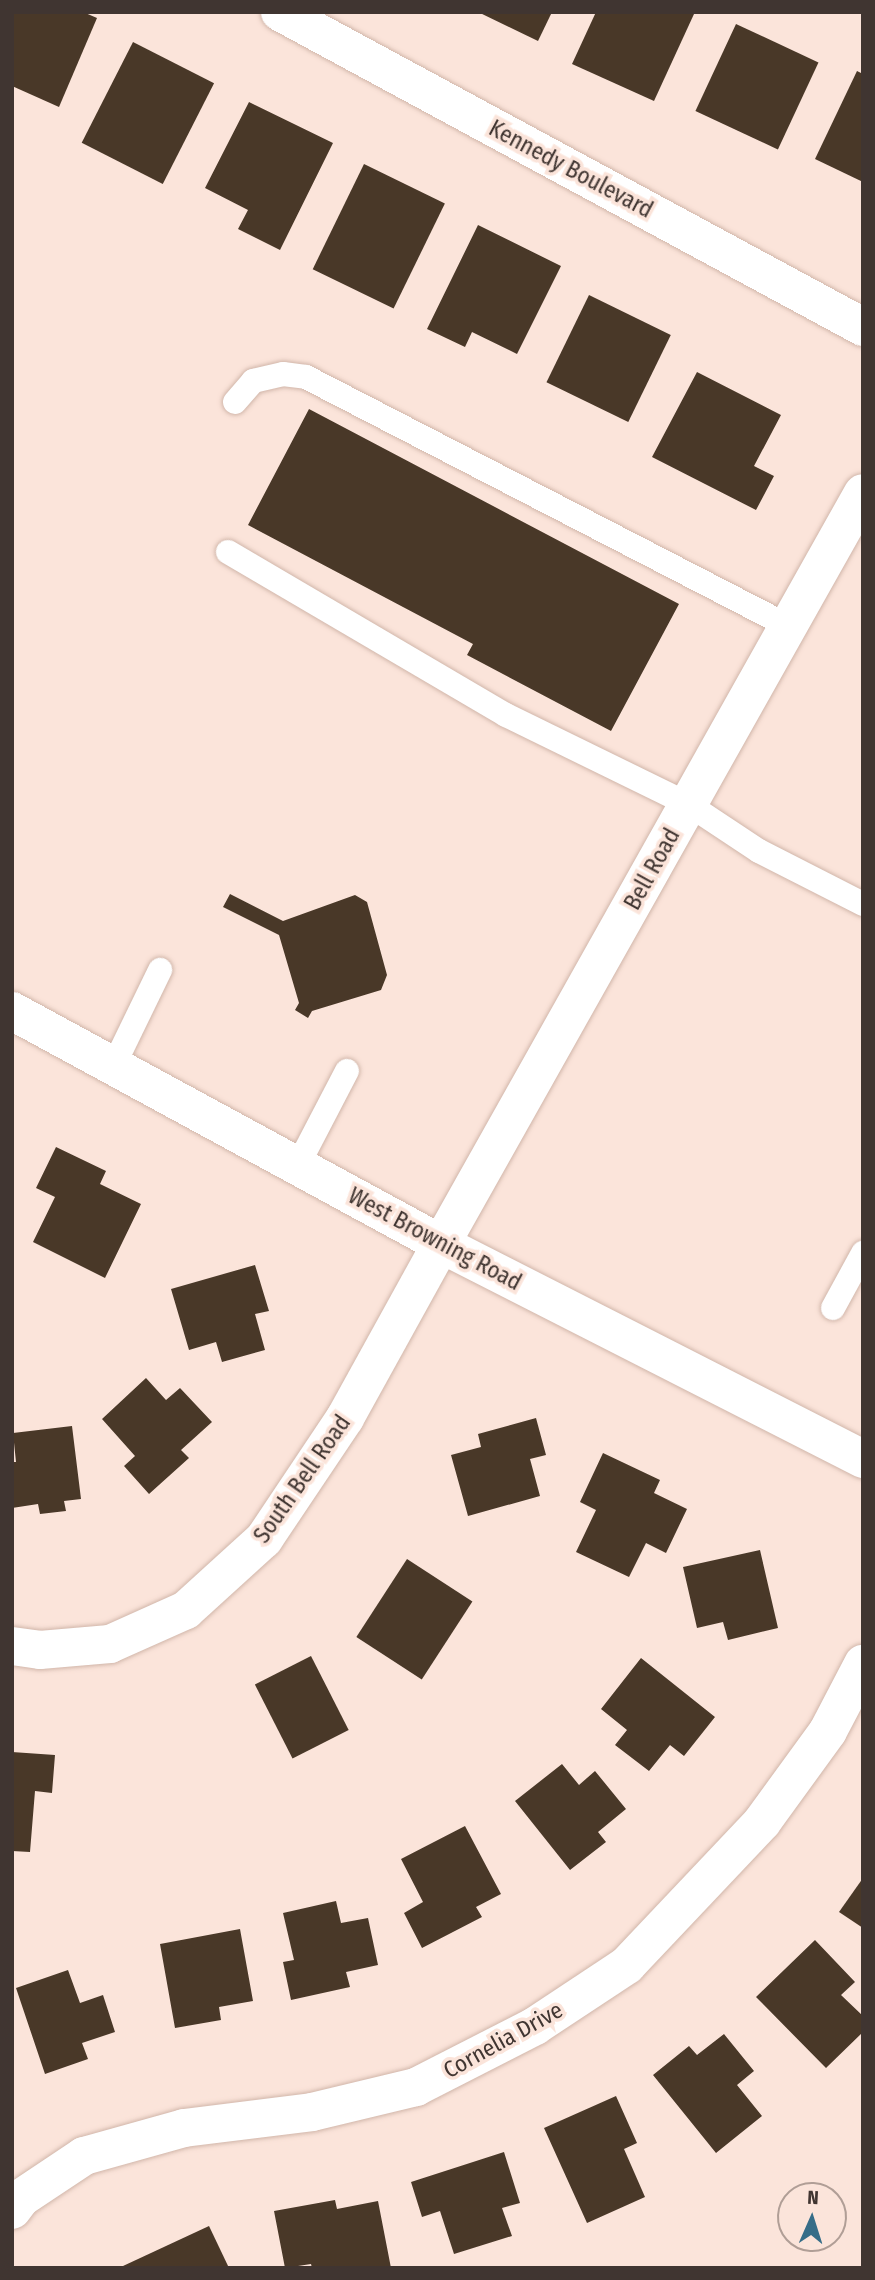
<!DOCTYPE html>
<html>
<head>
<meta charset="utf-8">
<style>
  body { margin:0 }
  #map { position:relative; width:875px; height:2280px; overflow:hidden; background:#fbe4da; font-family:"Fira Sans Condensed",sans-serif }
  div>[style] { position:absolute }
  .building>* { inset:0; background:#493828; transform-origin:0 0 }
  .roads { filter:drop-shadow(0 0 2px #d1b6aa) drop-shadow(0 0 2px #d1b6aa) }
  .lane>* { height:24px; margin:-12px; padding:0 12px; transform-origin:12px; border-radius:12px; background:#fff }
  .street>* { height:38px; margin:-19px; padding:0 19px; transform-origin:19px; border-radius:19px; background:#fff }
  .secondary>* { height:38px; margin:-19px; padding:0 19px; transform-origin:19px; border-radius:19px; background:#fff }
  span { translate:-50% -50%; white-space:nowrap; text-align:center; line-height:1.15; -webkit-text-stroke:7px #fbe4da; paint-order:stroke }
  .street-label { font-size:23px; color:#403531 }
  .frame { position:absolute; inset:0; border:14px solid #403531; pointer-events:none }
  .north { position:absolute; left:777px; top:2182px; width:70px; height:70px; box-sizing:border-box; background:#fbe4da; border:2px solid #b09e96; border-radius:50%; rotate:3deg; font-size:19px; font-weight:700; line-height:28px; text-align:center; color:#403531 }
  .north::after { content:''; display:block; margin:auto; width:24px; height:32px; background:#366d88; clip-path:polygon(50% 0,100% 100%,50% 72%,0 100%) }
</style>
</head>
<body>
<div id="map">
  <div class="building">
    <div style="clip-path:polygon(12px 12px,83px 12px,97px 18px,59px 107px,12px 86px)"></div>
    <div style="clip-path:polygon(478px 12px,552px 12px,538px 41px)"></div>
    <div style="clip-path:polygon(596px 12px,694px 14px,654px 101px,572px 64px)"></div>
    <div style="left:736px;top:24px;width:91px;height:96px;rotate:25deg"></div>
    <div style="left:133px;top:42px;width:91px;height:113px;rotate:27deg"></div>
    <div style="clip-path:polygon(857px 71px,863px 74px,863px 182px,815px 159px)"></div>
    <div style="clip-path:polygon(249px 102px,333px 143px,280px 250px,238px 229px,248px 210px,205px 188px)"></div>
    <div style="left:364px;top:164px;width:90px;height:117px;rotate:26deg"></div>
    <div style="clip-path:polygon(478px 225px,561px 266px,517px 354px,472px 332px,465px 347px,427px 329px)"></div>
    <div style="left:589px;top:295px;width:91px;height:97px;rotate:26deg"></div>
    <div style="clip-path:polygon(697px 372px,781px 415px,754px 466px,774px 476px,756px 510px,652px 457px)"></div>
    <div style="clip-path:polygon(309px 409px,679px 604px,611px 731px,467px 655px,473px 644px,248px 525px)"></div>
    <div style="clip-path:polygon(230px 894px,283px 921px,355px 895px,367px 902px,387px 975px,381px 990px,312px 1011px,308px 1018px,295px 1010px,299px 1003px,279px 935px,223px 907px)"></div>
    <div style="clip-path:polygon(56px 1147px,106px 1171px,100px 1184px,141px 1204px,105px 1278px,33px 1242px,55px 1197px,36px 1188px)"></div>
    <div style="clip-path:polygon(255px 1265px,269px 1311px,255px 1314px,265px 1350px,222px 1362px,216px 1342px,189px 1350px,171px 1289px)"></div>
    <div style="clip-path:polygon(146px 1378px,166px 1400px,180px 1388px,212px 1422px,181px 1450px,189px 1458px,149px 1494px,124px 1466px,135px 1456px,102px 1419px)"></div>
    <div style="clip-path:polygon(536px 1418px,546px 1455px,530px 1459px,540px 1496px,468px 1516px,451px 1455px,481px 1447px,478px 1434px)"></div>
    <div style="clip-path:polygon(72px 1426px,81px 1499px,64px 1501px,66px 1511px,40px 1514px,38px 1504px,12px 1508px,12px 1462px,16px 1462px,13px 1433px)"></div>
    <div style="clip-path:polygon(603px 1453px,660px 1480px,654px 1493px,687px 1509px,666px 1553px,646px 1543px,629px 1577px,576px 1552px,596px 1510px,580px 1502px)"></div>
    <div style="clip-path:polygon(760px 1550px,778px 1628px,728px 1640px,723px 1622px,697px 1628px,683px 1567px)"></div>
    <div style="left:407px;top:1559px;width:78px;height:93px;rotate:33deg"></div>
    <div style="left:311px;top:1656px;width:83px;height:63px;rotate:63deg"></div>
    <div style="clip-path:polygon(641px 1658px,715px 1717px,684px 1756px,670px 1745px,649px 1771px,615px 1745px,627px 1730px,601px 1709px)"></div>
    <div style="clip-path:polygon(12px 1752px,55px 1755px,52px 1793px,35px 1791px,30px 1852px,12px 1851px)"></div>
    <div style="clip-path:polygon(562px 1764px,579px 1785px,595px 1771px,626px 1809px,598px 1832px,606px 1842px,570px 1870px,515px 1801px)"></div>
    <div style="clip-path:polygon(465px 1826px,501px 1894px,476px 1907px,482px 1917px,422px 1948px,404px 1913px,423px 1902px,401px 1859px)"></div>
    <div style="clip-path:polygon(863px 1878px,863px 1928px,839px 1912px)"></div>
    <div style="clip-path:polygon(336px 1901px,341px 1923px,368px 1918px,378px 1965px,346px 1972px,350px 1987px,291px 2000px,283px 1962px,294px 1960px,283px 1913px)"></div>
    <div style="clip-path:polygon(240px 1929px,253px 2001px,219px 2007px,221px 2020px,175px 2028px,160px 1944px)"></div>
    <div style="clip-path:polygon(815px 1940px,855px 1982px,841px 1995px,863px 2016px,863px 2032px,826px 2068px,756px 1997px)"></div>
    <div style="clip-path:polygon(68px 1970px,80px 2003px,103px 1995px,115px 2032px,82px 2043px,88px 2059px,45px 2074px,16px 1988px)"></div>
    <div style="clip-path:polygon(724px 2034px,754px 2071px,737px 2085px,762px 2116px,716px 2153px,653px 2075px,689px 2046px,697px 2055px)"></div>
    <div style="clip-path:polygon(616px 2096px,637px 2143px,624px 2149px,645px 2197px,587px 2223px,544px 2128px)"></div>
    <div style="clip-path:polygon(504px 2152px,520px 2203px,502px 2208px,512px 2236px,454px 2254px,440px 2211px,422px 2217px,411px 2182px)"></div>
    <div style="clip-path:polygon(335px 2200px,337px 2209px,378px 2201px,391px 2268px,312px 2268px,311px 2264px,285px 2268px,274px 2211px)"></div>
    <div style="clip-path:polygon(209px 2226px,229px 2268px,123px 2268px,123px 2266px)"></div>
  </div>
  <div class="roads">
    <div class="lane">
      <div style="left:235px;top:402px;width:28px;rotate:-49deg"></div>
      <div style="left:253px;top:381px;width:31px;rotate:-13deg"></div>
      <div style="left:283px;top:374px;width:23px;rotate:7deg"></div>
      <div style="left:306px;top:377px;width:543px;rotate:27.32deg"></div>
      <div style="left:228px;top:552px;width:322px;rotate:30.4deg"></div>
      <div style="left:506px;top:715px;width:203px;rotate:26.1deg"></div>
      <div style="left:688px;top:804px;width:85px;rotate:33.5deg"></div>
      <div style="left:759px;top:851px;width:117px;rotate:27deg"></div>
      <div style="left:113px;top:1067px;width:108px;rotate:-64.1deg"></div>
      <div style="left:298px;top:1165px;width:106px;rotate:-62.5deg"></div>
      <div style="left:833px;top:1308px;width:63px;rotate:-61.4deg"></div>
    </div>
    <div class="street">
      <div style="left:280px;top:12px;width:663px;rotate:28.38deg"></div>
      <div style="left:12px;top:1646px;width:28px;rotate:8deg"></div>
      <div style="left:40px;top:1650px;width:70px;rotate:-4.9deg"></div>
      <div style="left:110px;top:1644px;width:83px;rotate:-24.1deg"></div>
      <div style="left:186px;top:1610px;width:105px;rotate:-42.3deg"></div>
      <div style="left:264px;top:1539px;width:146px;rotate:-56.2deg"></div>
      <div style="left:345px;top:1418px;width:199px;rotate:-61.1deg"></div>
      <div style="left:12px;top:2210px;width:15px;rotate:-53deg"></div>
      <div style="left:21px;top:2198px;width:76px;rotate:-33.7deg"></div>
      <div style="left:84px;top:2156px;width:104px;rotate:-15.6deg"></div>
      <div style="left:184px;top:2128px;width:129px;rotate:-7.1deg"></div>
      <div style="left:312px;top:2112px;width:107px;rotate:-13.5deg"></div>
      <div style="left:416px;top:2087px;width:134px;rotate:-27.1deg"></div>
      <div style="left:535px;top:2026px;width:110px;rotate:-33.5deg"></div>
      <div style="left:627px;top:1965px;width:197px;rotate:-46.6deg"></div>
      <div style="left:762px;top:1822px;width:112px;rotate:-54deg"></div>
      <div style="left:828px;top:1731px;width:76px;rotate:-62.4deg"></div>
    </div>
    <div class="secondary">
      <div style="left:12px;top:1011px;width:488px;rotate:28.5deg"></div>
      <div style="left:441px;top:1244px;width:474px;rotate:27deg"></div>
      <div style="left:441px;top:1244px;width:861px;rotate:-60.67deg"></div>
    </div>
  </div>
  <div class="street-label">
    <span style="left:571px;top:169px;rotate:28deg">Kennedy Boulevard</span>
    <span style="left:652px;top:869px;rotate:-61deg">Bell Road</span>
    <span style="left:435px;top:1239px;rotate:28deg">West Browning Road</span>
    <span style="left:302px;top:1479px;rotate:-55deg">South Bell Road</span>
    <span style="left:503px;top:2040px;rotate:-29deg">Cornelia Drive</span>
  </div>
  <div class="frame"></div>
  <div class="north">N</div>
</div>
</body>
</html>
